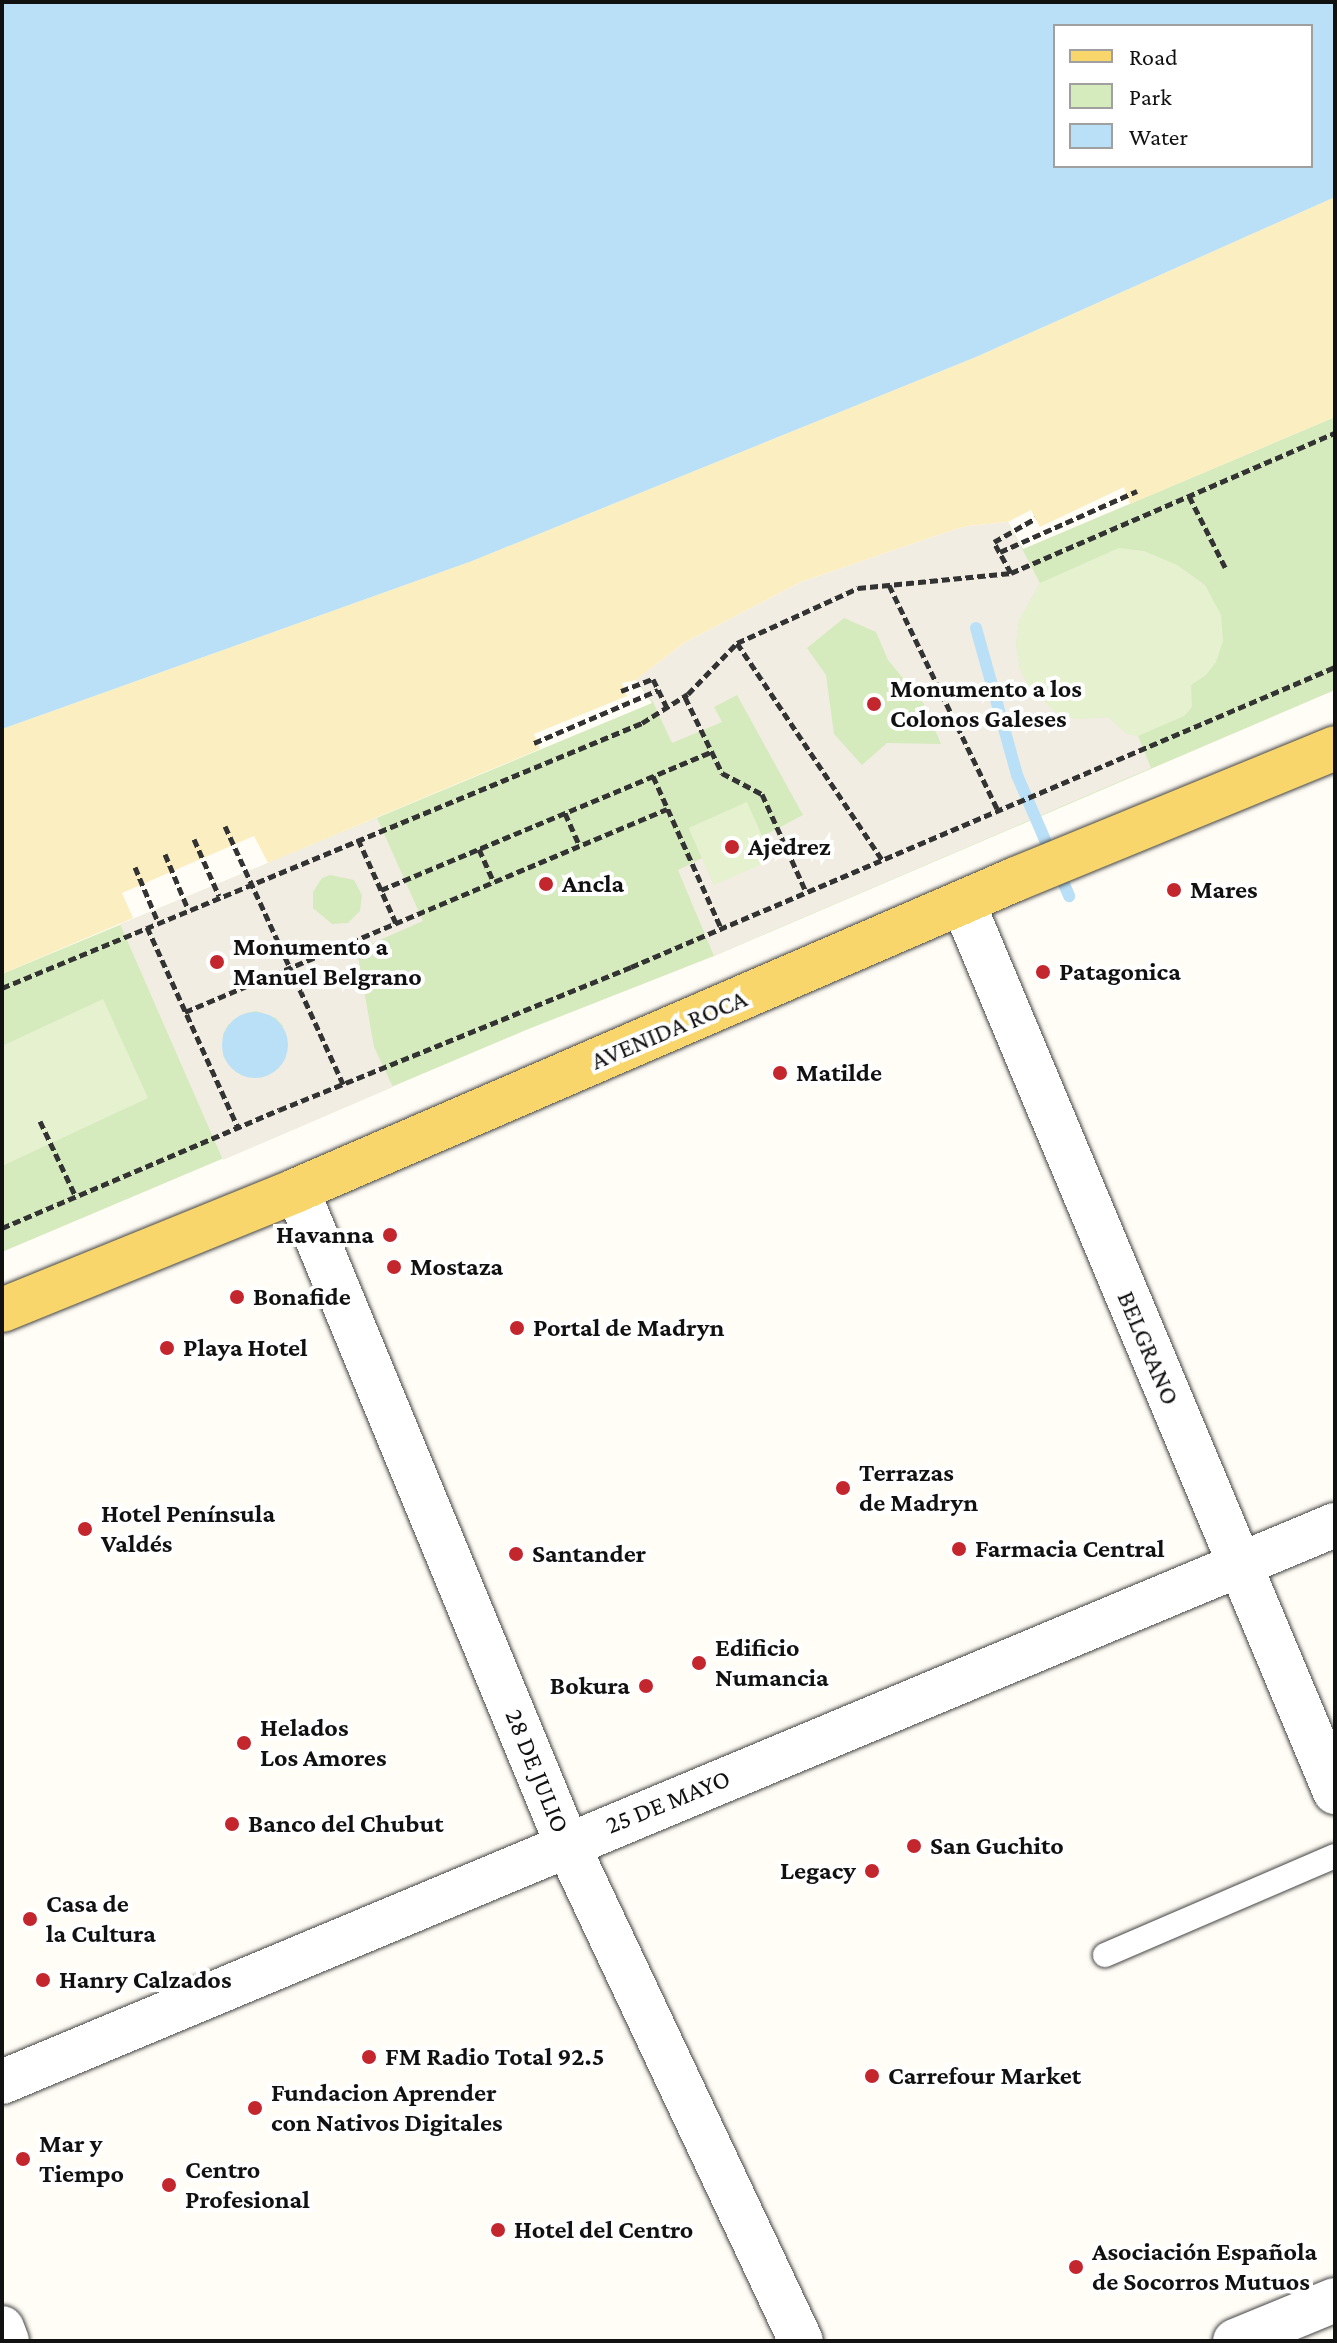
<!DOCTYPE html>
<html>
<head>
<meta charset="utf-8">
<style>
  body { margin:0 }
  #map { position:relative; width:1337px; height:2343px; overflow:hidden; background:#fffdf5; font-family:"Crimson Pro",serif }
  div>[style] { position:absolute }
  .green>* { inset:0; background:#d5ebbd }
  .sand>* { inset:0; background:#fbeec1 }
  .pitch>* { inset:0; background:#e6f2cf; transform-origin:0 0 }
  .plaza>* { inset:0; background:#f1ede2 }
  .water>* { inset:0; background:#b9e0f7 }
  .round { border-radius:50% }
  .stream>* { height:12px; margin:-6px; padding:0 6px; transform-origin:6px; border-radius:6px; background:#b9e0f7 }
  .path>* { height:5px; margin-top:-2.5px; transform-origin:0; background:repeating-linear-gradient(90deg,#333 0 8px,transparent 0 12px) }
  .roads { filter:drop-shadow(0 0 2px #444) drop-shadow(0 0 2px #444) }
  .service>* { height:24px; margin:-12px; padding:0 12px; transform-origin:12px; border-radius:12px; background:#fff }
  .minor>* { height:44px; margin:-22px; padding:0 22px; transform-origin:22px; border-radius:22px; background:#fff }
  .primary>* { height:44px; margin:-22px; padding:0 22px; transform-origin:22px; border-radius:22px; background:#f9d66b }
  .dots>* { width:22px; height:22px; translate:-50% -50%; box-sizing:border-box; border:4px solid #fff; border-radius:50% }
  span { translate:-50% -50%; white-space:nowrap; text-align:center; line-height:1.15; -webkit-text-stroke:8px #fff; paint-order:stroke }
  .poi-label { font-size:26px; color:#111; font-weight:700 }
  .left { translate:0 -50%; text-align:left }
  .right { translate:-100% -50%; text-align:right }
  .street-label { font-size:26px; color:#111 }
  .frame { position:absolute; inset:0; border:4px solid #111; pointer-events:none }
  .legend { position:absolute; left:1053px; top:24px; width:260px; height:144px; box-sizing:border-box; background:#fff; border:2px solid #a0a0a0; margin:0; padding:10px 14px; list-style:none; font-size:24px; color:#111 }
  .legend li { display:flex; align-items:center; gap:16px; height:40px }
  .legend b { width:40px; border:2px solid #a0a0a0 }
</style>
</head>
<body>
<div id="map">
  <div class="green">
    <div style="clip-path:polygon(1335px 417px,1335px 690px,714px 956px,526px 1030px,2px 1252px,2px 974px,652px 703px,636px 680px,1008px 522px,1023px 549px)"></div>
  </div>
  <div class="sand">
    <div style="clip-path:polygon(1335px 197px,1335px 417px,1130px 504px,1124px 487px,1040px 527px,1031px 510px,1008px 522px,968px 526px,944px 533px,801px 582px,684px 643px,636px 680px,622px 683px,627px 696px,534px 734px,540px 749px,268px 863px,254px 836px,122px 893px,133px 918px,2px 974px,2px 729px,472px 561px,976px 357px)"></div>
  </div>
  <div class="pitch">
    <div style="clip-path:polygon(1119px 548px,1144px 551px,1177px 565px,1205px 585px,1221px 615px,1223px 641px,1216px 662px,1206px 675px,1191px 685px,1192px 707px,1184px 716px,1138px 736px,1127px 734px,1108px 717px,1075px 719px,1055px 713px,1028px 685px,1020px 669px,1016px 644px,1019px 621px,1040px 583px)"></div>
    <div style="left:747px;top:802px;width:64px;height:64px;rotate:66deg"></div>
    <div style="clip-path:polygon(103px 999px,148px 1098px,2px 1166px,2px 1046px)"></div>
  </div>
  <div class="plaza">
    <div style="clip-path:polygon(evenodd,1008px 522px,1040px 583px,1019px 621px,1016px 644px,1020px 669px,1028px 685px,1056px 713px,1075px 719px,1108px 717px,1127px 734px,1138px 736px,1151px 768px,714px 956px,678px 870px,702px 858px,714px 885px,772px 860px,763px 836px,803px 815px,737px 695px,714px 707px,722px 722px,672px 743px,653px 702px,636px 680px,684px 643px,801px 582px,944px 533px,968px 526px,1008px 522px,844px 618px,876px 632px,888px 660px,924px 704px,941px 744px,887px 743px,862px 765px,834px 734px,826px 675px,807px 648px,844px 618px)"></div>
    <div style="clip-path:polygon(evenodd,377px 818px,423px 921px,357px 950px,374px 1047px,393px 1087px,223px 1160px,120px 924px,377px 818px,330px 875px,354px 880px,362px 895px,360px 911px,348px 923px,332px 924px,313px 908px,313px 892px,322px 878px,330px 875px,377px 818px,256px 1011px,276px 1018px,283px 1026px,237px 1073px,223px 1056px,223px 1034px,228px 1025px,246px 1013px,256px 1011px)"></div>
  </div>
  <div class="water">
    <div style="clip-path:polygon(evenodd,2px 2px,1335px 2px,1335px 197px,976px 357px,472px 561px,2px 729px,2px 2px,1055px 26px,1311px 26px,1311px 166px,1055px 166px,1055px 26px)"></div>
    <div class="round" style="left:222px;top:1012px;width:66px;height:66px"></div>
  </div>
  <div class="stream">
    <div style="left:976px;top:628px;width:153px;rotate:74.4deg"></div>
    <div style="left:1017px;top:775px;width:132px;rotate:66.7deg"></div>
  </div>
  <div class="path">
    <div style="left:1189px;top:496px;width:80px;rotate:63.1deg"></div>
    <div style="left:1000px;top:552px;width:150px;rotate:-24deg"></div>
    <div style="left:1011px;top:573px;width:35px;rotate:-119deg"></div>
    <div style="left:994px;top:542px;width:48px;rotate:-29.7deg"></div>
    <div style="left:889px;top:585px;width:250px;rotate:64.2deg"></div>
    <div style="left:737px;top:643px;width:261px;rotate:56.2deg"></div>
    <div style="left:621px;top:691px;width:34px;rotate:-21deg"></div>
    <div style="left:653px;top:679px;width:34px;rotate:64deg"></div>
    <div style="left:685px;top:697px;width:85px;rotate:64deg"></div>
    <div style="left:722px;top:773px;width:45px;rotate:27.7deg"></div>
    <div style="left:762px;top:794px;width:107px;rotate:65.8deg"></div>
    <div style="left:534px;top:743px;width:135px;rotate:-23.1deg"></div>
    <div style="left:653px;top:776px;width:167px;rotate:65.9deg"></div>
    <div style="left:565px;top:813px;width:36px;rotate:66deg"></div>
    <div style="left:225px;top:826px;width:284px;rotate:65.4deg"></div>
    <div style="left:194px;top:839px;width:62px;rotate:66.3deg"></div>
    <div style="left:358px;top:839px;width:92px;rotate:65.7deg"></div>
    <div style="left:479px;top:849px;width:36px;rotate:66deg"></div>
    <div style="left:165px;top:854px;width:60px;rotate:67.3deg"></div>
    <div style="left:135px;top:867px;width:60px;rotate:67.3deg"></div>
    <div style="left:381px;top:890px;width:358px;rotate:-22.7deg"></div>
    <div style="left:147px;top:927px;width:221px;rotate:65.6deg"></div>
    <div style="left:2px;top:988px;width:693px;rotate:-22.49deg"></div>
    <div style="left:642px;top:723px;width:54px;rotate:-32.2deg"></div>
    <div style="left:688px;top:694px;width:71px;rotate:-46.1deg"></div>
    <div style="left:737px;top:643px;width:133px;rotate:-24.4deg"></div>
    <div style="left:858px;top:588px;width:154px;rotate:-5.6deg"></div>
    <div style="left:1011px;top:573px;width:353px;rotate:-23.4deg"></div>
    <div style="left:185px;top:1012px;width:523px;rotate:-22.84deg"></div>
    <div style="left:40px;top:1121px;width:84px;rotate:64.7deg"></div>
    <div style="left:2px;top:1228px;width:301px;rotate:-23.1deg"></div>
    <div style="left:279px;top:1110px;width:380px;rotate:-22.1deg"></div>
    <div style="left:631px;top:967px;width:765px;rotate:-23.08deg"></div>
  </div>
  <div class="roads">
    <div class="service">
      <div style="left:1105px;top:1955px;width:250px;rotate:-23.3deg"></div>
    </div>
    <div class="minor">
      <div style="left:963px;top:903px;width:964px;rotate:67.29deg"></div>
      <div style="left:297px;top:1190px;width:708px;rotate:67.57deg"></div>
      <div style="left:567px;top:1844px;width:549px;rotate:64.79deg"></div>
      <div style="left:2px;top:2082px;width:1445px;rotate:-22.68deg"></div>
      <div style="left:2px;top:2328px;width:14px;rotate:69deg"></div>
      <div style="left:1235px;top:2341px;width:108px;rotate:-22.3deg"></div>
    </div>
    <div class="primary">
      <div style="left:2px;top:1310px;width:318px;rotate:-22.1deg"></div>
      <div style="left:297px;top:1190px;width:783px;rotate:-23.39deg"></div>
      <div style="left:1016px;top:879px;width:345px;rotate:-22.3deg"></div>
    </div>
  </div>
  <div class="dots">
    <div style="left:874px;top:704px;background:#c4262e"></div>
    <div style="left:732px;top:847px;background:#c4262e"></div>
    <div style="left:546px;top:884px;background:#c4262e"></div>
    <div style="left:1174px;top:890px;background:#c4262e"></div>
    <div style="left:217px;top:962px;background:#c4262e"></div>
    <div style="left:1043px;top:972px;background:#c4262e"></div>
    <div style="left:780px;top:1073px;background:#c4262e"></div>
    <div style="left:390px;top:1235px;background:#c4262e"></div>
    <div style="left:394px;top:1267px;background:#c4262e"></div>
    <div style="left:237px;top:1297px;background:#c4262e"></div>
    <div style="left:517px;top:1328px;background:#c4262e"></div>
    <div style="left:167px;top:1348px;background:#c4262e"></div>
    <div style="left:843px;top:1488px;background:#c4262e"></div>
    <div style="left:85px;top:1529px;background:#c4262e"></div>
    <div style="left:959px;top:1549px;background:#c4262e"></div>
    <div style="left:516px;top:1554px;background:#c4262e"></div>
    <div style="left:699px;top:1663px;background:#c4262e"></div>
    <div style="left:646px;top:1686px;background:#c4262e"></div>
    <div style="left:244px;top:1743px;background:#c4262e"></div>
    <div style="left:232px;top:1824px;background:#c4262e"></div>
    <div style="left:914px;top:1846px;background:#c4262e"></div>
    <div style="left:872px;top:1871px;background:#c4262e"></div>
    <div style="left:30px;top:1919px;background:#c4262e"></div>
    <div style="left:43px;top:1980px;background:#c4262e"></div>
    <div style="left:369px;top:2057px;background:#c4262e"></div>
    <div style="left:872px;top:2076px;background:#c4262e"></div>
    <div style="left:255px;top:2108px;background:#c4262e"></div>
    <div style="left:23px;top:2159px;background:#c4262e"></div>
    <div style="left:169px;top:2185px;background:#c4262e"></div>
    <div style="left:498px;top:2230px;background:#c4262e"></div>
    <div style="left:1076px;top:2267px;background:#c4262e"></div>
  </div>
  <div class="poi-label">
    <span class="left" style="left:890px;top:704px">Monumento a los<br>Colonos Galeses</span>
    <span class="left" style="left:748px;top:847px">Ajedrez</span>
    <span class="left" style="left:562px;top:884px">Ancla</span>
    <span class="left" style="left:1190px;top:890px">Mares</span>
    <span class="left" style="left:233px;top:962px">Monumento a<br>Manuel Belgrano</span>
    <span class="left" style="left:1059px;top:972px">Patagonica</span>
    <span class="left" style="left:796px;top:1073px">Matilde</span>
    <span class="right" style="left:374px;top:1235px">Havanna</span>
    <span class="left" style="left:410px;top:1267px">Mostaza</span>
    <span class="left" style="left:253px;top:1297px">Bonafide</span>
    <span class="left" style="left:533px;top:1328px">Portal de Madryn</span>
    <span class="left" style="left:183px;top:1348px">Playa Hotel</span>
    <span class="left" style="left:859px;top:1488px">Terrazas<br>de Madryn</span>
    <span class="left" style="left:101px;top:1529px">Hotel Península<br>Valdés</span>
    <span class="left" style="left:975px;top:1549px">Farmacia Central</span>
    <span class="left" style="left:532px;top:1554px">Santander</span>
    <span class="left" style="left:715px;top:1663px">Edificio<br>Numancia</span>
    <span class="right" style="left:630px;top:1686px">Bokura</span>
    <span class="left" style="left:260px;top:1743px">Helados<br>Los Amores</span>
    <span class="left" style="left:248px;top:1824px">Banco del Chubut</span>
    <span class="left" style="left:930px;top:1846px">San Guchito</span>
    <span class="right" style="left:856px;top:1871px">Legacy</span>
    <span class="left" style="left:46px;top:1919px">Casa de<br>la Cultura</span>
    <span class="left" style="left:59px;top:1980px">Hanry Calzados</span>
    <span class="left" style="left:385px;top:2057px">FM Radio Total 92.5</span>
    <span class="left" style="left:888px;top:2076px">Carrefour Market</span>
    <span class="left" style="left:271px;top:2108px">Fundacion Aprender<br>con Nativos Digitales</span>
    <span class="left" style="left:39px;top:2159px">Mar y<br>Tiempo</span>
    <span class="left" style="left:185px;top:2185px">Centro<br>Profesional</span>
    <span class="left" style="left:514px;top:2230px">Hotel del Centro</span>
    <span class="left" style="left:1092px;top:2267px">Asociación Española<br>de Socorros Mutuos</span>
  </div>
  <div class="street-label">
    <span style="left:669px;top:1030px;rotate:-23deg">AVENIDA ROCA</span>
    <span style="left:1148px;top:1348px;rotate:67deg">BELGRANO</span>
    <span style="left:537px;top:1771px;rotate:68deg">28 DE JULIO</span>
    <span style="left:668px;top:1802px;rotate:-22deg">25 DE MAYO</span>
  </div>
  <div class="frame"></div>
  <ul class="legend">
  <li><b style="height:10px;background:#f9d66b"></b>Road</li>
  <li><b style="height:22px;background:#d5ebbd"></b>Park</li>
  <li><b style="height:22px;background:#b9e0f7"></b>Water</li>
  </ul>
</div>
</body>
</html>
